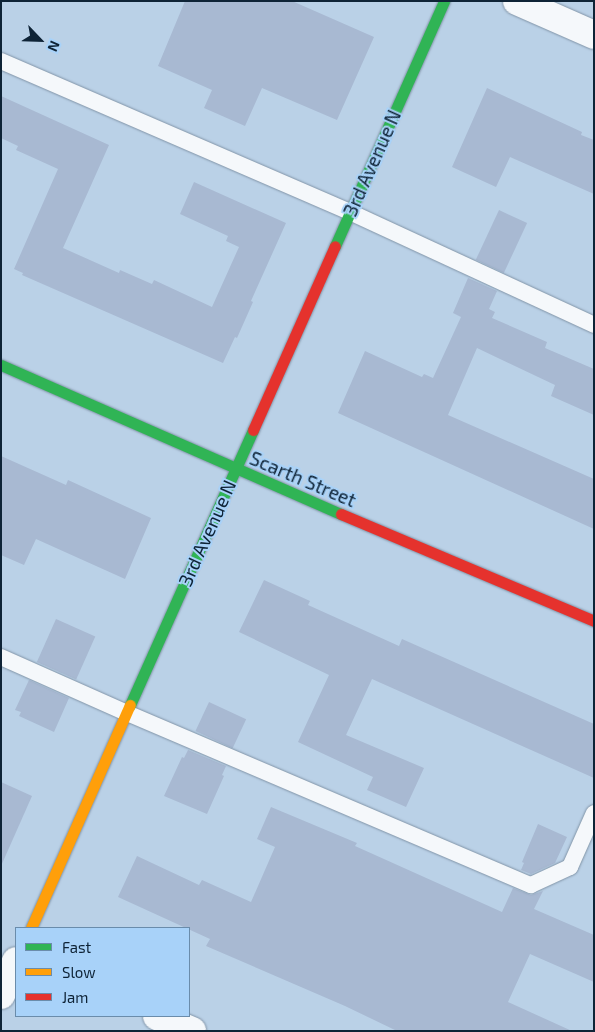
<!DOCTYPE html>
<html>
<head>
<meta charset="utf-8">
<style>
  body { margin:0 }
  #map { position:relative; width:595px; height:1032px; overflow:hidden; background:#bad1e7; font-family:"Exo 2",sans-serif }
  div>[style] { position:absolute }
  .building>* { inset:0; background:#a8b9d2; transform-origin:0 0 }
  .roads { filter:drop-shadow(0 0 1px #8194a7) drop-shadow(0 0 1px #8194a7) }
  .lane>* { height:16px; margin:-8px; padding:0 8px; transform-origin:8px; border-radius:8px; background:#f5f8fb }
  .street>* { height:28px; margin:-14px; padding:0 14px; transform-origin:14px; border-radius:14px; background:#f5f8fb }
  .fast>* { height:11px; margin:-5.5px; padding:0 5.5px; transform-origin:5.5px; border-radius:5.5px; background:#30b455 }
  .slow>* { height:11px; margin:-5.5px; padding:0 5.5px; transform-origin:5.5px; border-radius:5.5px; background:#ff9f0a }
  .jam>* { height:11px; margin:-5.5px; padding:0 5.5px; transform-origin:5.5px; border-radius:5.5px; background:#e5322d }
  span { translate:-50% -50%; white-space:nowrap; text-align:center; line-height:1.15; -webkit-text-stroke:4px #a8d2f9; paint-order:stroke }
  .street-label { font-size:19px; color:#0e2336 }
  .frame { position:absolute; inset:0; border:2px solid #0e2336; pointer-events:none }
  .legend { position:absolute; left:15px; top:927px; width:175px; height:90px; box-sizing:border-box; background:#a8d2f9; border:1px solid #6a8cab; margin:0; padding:6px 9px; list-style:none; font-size:15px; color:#0e2336 }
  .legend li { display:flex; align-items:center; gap:10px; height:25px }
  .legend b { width:25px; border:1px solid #6a8cab }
  .north { position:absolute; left:15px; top:15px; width:50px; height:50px; -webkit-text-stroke:4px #a8d2f9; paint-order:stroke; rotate:114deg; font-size:14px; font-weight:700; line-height:20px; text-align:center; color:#0e2336 }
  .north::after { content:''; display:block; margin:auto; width:18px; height:22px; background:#0e2336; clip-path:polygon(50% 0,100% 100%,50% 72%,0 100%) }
</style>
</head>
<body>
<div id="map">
  <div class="building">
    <div style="clip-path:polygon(185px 1px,292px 1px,374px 37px,337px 120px,262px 88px,245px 126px,204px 108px,212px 90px,158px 66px)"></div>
    <div style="clip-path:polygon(487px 88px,582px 132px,581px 135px,594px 140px,594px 194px,510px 157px,496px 187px,452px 167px)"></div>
    <div style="clip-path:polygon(1px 96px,109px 145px,63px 248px,119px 273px,120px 270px,152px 284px,154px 280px,212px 307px,239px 247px,226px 241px,228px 236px,180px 214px,194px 182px,286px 223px,251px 301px,253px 302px,237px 338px,235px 337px,223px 363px,22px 275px,23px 273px,14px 269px,58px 169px,16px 150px,18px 146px,1px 138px)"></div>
    <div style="left:499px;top:210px;width:31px;height:55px;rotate:25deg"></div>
    <div style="clip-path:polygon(468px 278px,497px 291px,489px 309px,495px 312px,492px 318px,547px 342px,545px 348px,594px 369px,594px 415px,551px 396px,555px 385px,477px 348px,448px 415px,594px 479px,594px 529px,338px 413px,365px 351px,422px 377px,424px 374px,433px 378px,461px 317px,453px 313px)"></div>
    <div style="clip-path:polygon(1px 456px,66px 485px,68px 480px,151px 518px,125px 579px,36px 539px,24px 565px,1px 555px)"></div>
    <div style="clip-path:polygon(264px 580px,310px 601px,308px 605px,399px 646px,402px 639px,594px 724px,594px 778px,372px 679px,346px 735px,424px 768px,406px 807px,367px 790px,373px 777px,298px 742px,329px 675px,239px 632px)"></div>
    <div style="left:56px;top:619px;width:43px;height:47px;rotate:24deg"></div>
    <div style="clip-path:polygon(29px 680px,69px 698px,54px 732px,19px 716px,21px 712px,15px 710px)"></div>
    <div style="left:209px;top:702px;width:41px;height:32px;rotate:25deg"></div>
    <div style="clip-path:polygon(188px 750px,226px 766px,222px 775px,224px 776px,207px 814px,164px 796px,182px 757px,184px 758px)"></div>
    <div style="clip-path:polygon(1px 782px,32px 796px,1px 866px)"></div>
    <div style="clip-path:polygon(271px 807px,357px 843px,355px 846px,502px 912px,513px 888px,531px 895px,543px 891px,534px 909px,594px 935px,594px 982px,530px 954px,508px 1002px,572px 1031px,397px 1031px,345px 1006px,206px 946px,210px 939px,118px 897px,137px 856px,199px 885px,202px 880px,251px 902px,275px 847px,257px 839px)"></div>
    <div style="clip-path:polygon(538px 824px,567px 837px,555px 863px,531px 874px,521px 870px,524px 863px,522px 862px)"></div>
  </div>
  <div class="roads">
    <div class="lane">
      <div style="left:1px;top:61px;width:380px;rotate:23.4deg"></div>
      <div style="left:350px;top:212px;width:269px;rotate:24.8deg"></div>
      <div style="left:1px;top:657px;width:138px;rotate:24deg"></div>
      <div style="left:127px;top:713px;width:439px;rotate:23.1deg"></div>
      <div style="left:531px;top:885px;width:43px;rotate:-24.8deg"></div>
      <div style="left:570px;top:867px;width:59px;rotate:-66deg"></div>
    </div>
    <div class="street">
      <div style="left:517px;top:1px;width:84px;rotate:23.8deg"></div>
      <div style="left:1px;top:995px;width:37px;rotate:-66deg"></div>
      <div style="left:157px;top:1016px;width:38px;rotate:23deg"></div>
    </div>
    <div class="fast">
      <div style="left:335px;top:246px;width:268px;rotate:-66deg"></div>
      <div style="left:1px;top:365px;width:371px;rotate:23.7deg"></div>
      <div style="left:130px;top:705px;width:301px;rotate:-65.9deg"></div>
    </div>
    <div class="slow">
      <div style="left:31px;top:928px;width:244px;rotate:-66.1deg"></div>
    </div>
    <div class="jam">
      <div style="left:253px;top:430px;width:201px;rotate:-66deg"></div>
      <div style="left:341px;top:514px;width:275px;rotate:22.9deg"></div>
    </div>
  </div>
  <div class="street-label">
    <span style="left:372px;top:163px;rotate:-66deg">3rd Avenue N</span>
    <span style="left:303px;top:479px;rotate:23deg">Scarth Street</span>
    <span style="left:207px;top:533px;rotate:-66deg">3rd Avenue N</span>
  </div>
  <div class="frame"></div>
  <ul class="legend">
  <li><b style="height:6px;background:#30b455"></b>Fast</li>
  <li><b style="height:6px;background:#ff9f0a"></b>Slow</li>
  <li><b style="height:6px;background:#e5322d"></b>Jam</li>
  </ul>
  <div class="north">N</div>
</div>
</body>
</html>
